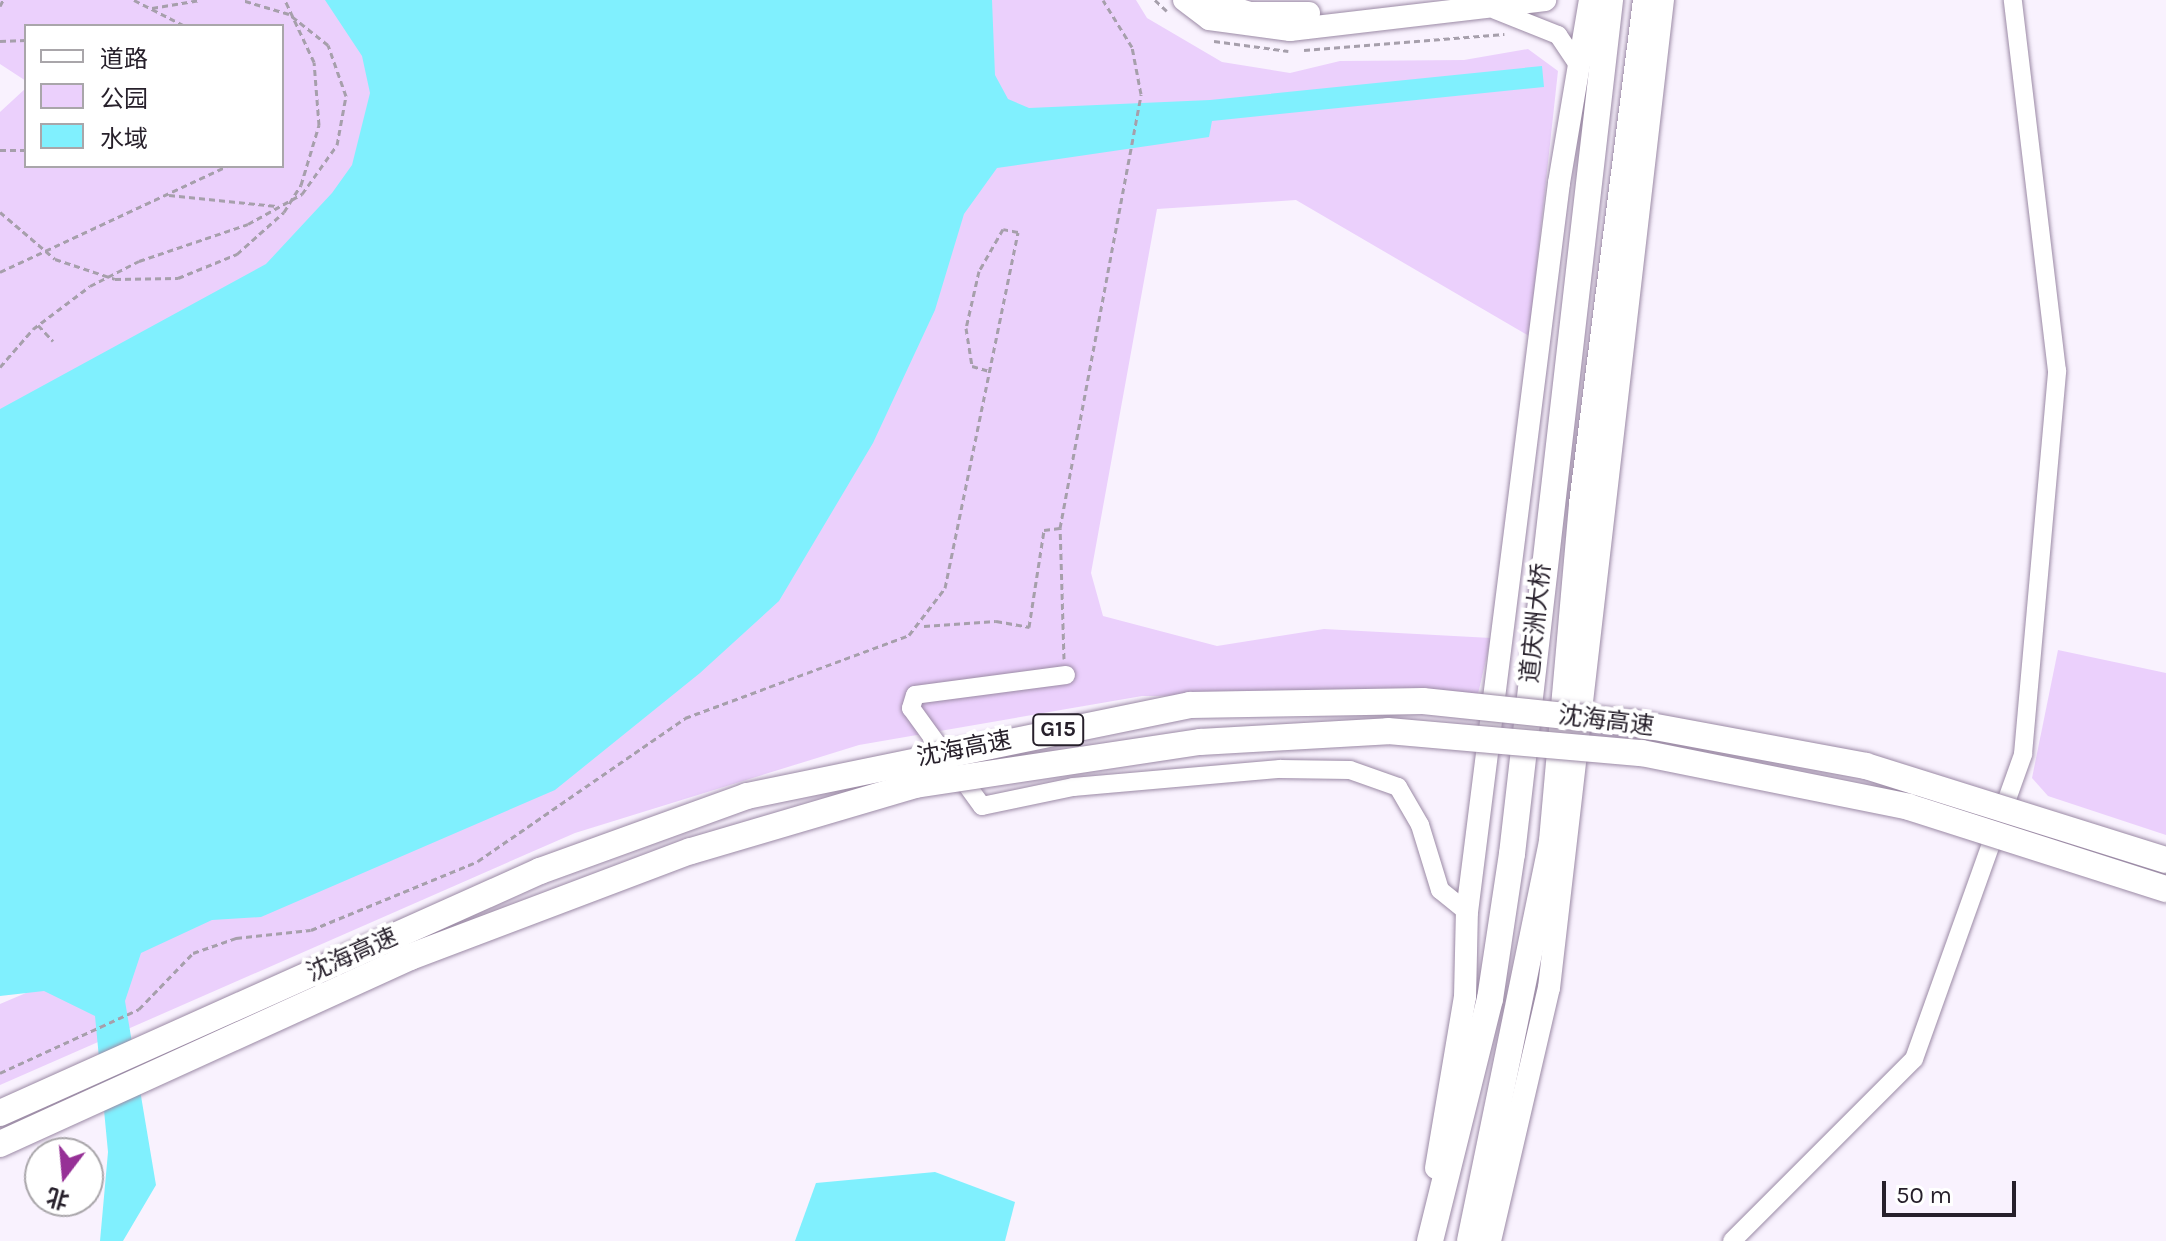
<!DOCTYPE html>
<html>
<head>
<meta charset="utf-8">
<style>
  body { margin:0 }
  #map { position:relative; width:2166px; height:1241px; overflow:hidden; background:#f9f2fe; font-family:Karla,"Noto Sans SC",sans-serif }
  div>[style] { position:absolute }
  .green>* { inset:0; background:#ebd0fc }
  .water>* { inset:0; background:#80f0fe }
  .path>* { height:3px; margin-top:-1.5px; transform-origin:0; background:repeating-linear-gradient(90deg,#a69fab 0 6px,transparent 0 10px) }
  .roads { filter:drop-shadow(0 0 2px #9b8aa5) drop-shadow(0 0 2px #9b8aa5) }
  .minor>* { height:18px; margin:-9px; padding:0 9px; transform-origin:9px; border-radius:9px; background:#fff }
  .major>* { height:22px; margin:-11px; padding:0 11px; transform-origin:11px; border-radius:11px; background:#fff }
  .highway>* { height:26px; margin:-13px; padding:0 13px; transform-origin:13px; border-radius:13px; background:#fff }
  .path-bridge>* { height:3px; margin-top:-1.5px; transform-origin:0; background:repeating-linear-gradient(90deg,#a69fab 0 6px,transparent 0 10px) }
  .bridges { filter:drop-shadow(0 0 2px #9b8aa5) drop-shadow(0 0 2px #9b8aa5) }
  .highway-bridge>* { height:26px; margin:-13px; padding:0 13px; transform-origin:13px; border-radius:13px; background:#fff }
  span { translate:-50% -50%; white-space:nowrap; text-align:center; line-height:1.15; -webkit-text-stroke:8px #fff; paint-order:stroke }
  .shield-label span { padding:2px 6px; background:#fff; border:2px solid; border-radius:6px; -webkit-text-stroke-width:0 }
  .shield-label { font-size:22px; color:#27202b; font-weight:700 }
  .street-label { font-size:24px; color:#27202b }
  .legend { position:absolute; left:24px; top:24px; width:260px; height:144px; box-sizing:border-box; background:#fff; border:2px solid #a9a6aa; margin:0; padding:10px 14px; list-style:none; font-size:24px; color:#27202b }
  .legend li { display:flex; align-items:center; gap:16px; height:40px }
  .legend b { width:40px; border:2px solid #a9a6aa }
  .north { position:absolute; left:24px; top:1137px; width:80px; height:80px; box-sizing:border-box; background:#fff; border:2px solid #a9a6aa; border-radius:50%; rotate:196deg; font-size:22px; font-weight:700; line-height:32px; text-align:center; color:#27202b }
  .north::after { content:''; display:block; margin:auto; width:28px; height:36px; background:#963196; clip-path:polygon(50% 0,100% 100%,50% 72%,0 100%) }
  .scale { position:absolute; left:1882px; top:1181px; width:134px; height:36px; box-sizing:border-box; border:4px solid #27202b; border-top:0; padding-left:10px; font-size:24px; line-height:28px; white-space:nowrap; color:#27202b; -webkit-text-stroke:6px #fff; paint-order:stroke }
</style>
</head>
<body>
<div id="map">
  <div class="green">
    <div style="clip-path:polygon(0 0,334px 0,366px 33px,386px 137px,299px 265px,0 424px,0 112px,26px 88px,26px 166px,282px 166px,282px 26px,26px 26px,26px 81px,0 64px)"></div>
    <div style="clip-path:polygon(974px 0,1136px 0,1147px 18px,1222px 62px,1290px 73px,1340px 61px,1464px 60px,1528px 49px,1558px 71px,1529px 336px,1296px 200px,1157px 209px,1091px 573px,1103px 616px,1217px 646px,1324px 629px,1491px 638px,1478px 694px,1142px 696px,859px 745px,575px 833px,0 1085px,0 1004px,385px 840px)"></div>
    <div style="clip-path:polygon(2058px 650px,2166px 673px,2166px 835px,2048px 796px,2032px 778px)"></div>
  </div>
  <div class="water">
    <div style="clip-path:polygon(325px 0,992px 0,995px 75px,1008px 99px,1029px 108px,1210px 100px,1542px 66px,1544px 87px,1212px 121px,1209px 137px,997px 168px,964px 214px,935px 310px,873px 443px,779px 601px,700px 673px,555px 790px,261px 917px,212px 920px,141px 953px,125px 1001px,156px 1185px,123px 1241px,100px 1241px,108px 1152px,95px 1016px,44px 991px,0 996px,0 409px,266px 264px,332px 193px,352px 165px,370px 93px,362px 56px)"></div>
    <div style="clip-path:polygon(935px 1172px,1015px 1202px,1005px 1241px,795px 1241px,816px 1183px)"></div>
  </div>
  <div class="path">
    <div style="left:134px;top:0;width:57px;rotate:27deg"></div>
    <div style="left:1155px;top:0;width:16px;rotate:43deg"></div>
    <div style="left:0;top:6px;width:7px;rotate:-63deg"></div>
    <div style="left:152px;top:8px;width:49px;rotate:-9.5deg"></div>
    <div style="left:0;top:41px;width:26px;rotate:-2deg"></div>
    <div style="left:1214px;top:41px;width:75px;rotate:7.7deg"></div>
    <div style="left:1304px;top:50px;width:201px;rotate:-4.6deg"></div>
    <div style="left:0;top:150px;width:26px"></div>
    <div style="left:58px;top:166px;width:29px"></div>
    <div style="left:169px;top:195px;width:108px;rotate:5.9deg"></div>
    <div style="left:0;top:272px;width:251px;rotate:-25deg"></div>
    <div style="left:38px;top:325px;width:22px;rotate:47deg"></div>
    <div style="left:0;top:367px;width:50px;rotate:-49deg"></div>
    <div style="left:33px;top:329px;width:71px;rotate:-37deg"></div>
    <div style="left:90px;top:286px;width:55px;rotate:-27deg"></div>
    <div style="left:139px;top:261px;width:115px;rotate:-18.7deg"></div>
    <div style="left:248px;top:224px;width:62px;rotate:-29.1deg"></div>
    <div style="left:302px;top:194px;width:60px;rotate:-54.5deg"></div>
    <div style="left:337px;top:145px;width:50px;rotate:-79.6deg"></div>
    <div style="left:346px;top:96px;width:54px;rotate:-109.4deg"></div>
    <div style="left:328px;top:45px;width:50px;rotate:-141.5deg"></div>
    <div style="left:289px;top:14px;width:49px;rotate:-163.4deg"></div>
    <div style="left:924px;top:626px;width:72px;rotate:-4deg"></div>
    <div style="left:996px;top:621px;width:34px;rotate:10deg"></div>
    <div style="left:1029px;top:627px;width:98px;rotate:-81.2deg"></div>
    <div style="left:1044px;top:530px;width:16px;rotate:-7deg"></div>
    <div style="left:1064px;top:659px;width:131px;rotate:-91.7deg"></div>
    <div style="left:1060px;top:528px;width:441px;rotate:-79.4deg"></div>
    <div style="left:1141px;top:94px;width:48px;rotate:-100.8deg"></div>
    <div style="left:1132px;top:47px;width:55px;rotate:-121.7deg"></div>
    <div style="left:0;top:1073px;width:153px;rotate:-24.7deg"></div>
    <div style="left:139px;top:1009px;width:78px;rotate:-46deg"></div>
    <div style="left:193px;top:953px;width:46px;rotate:-19.2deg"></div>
    <div style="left:236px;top:938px;width:75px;rotate:-6.1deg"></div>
    <div style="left:311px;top:930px;width:181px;rotate:-22.4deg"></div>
    <div style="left:478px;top:861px;width:252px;rotate:-34.6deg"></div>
    <div style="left:685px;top:718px;width:239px;rotate:-20.3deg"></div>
    <div style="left:909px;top:635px;width:59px;rotate:-52.5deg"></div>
    <div style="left:945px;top:588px;width:363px;rotate:-78.4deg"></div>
    <div style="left:1018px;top:232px;width:15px;rotate:-169deg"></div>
    <div style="left:1003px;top:229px;width:48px;rotate:119.7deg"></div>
    <div style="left:979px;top:271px;width:58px;rotate:102.8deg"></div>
    <div style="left:966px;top:328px;width:38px;rotate:81deg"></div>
    <div style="left:972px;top:366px;width:18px;rotate:16deg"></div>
  </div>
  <div class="roads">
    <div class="minor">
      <div style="left:1495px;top:10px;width:68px;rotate:21.6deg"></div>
      <div style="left:1558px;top:35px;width:34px;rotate:56deg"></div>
      <div style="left:1066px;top:675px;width:152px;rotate:172.5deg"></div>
      <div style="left:915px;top:695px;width:14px;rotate:107deg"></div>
      <div style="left:911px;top:708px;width:121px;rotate:54.1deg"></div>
      <div style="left:982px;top:806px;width:93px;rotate:-11.8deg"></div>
      <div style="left:1073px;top:787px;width:208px;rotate:-5deg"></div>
      <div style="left:1280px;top:769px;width:70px;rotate:0.8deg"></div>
      <div style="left:1350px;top:770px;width:51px;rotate:19.5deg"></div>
      <div style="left:1398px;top:787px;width:44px;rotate:59.9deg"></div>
      <div style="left:1420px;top:825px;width:68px;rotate:72.9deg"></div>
      <div style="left:1440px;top:890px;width:35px;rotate:39deg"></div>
      <div style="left:1732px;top:1241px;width:257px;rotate:-45deg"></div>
      <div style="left:1914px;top:1059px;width:324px;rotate:-70.3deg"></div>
      <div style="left:2023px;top:754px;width:385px;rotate:-84.9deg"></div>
      <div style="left:2057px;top:371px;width:374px;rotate:-96.8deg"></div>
    </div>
    <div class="major">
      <div style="left:1184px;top:0;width:31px;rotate:37deg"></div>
      <div style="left:1209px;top:19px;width:82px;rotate:7.7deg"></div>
      <div style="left:1290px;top:30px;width:257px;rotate:-6.7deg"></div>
      <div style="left:1208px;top:0;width:44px;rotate:17.2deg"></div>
      <div style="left:1250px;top:13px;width:59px"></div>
      <div style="left:1436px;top:1168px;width:173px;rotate:-80.4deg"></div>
      <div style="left:1465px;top:997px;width:85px;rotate:-88.7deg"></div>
      <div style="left:1467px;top:912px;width:735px;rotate:-82.81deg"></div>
      <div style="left:1559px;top:183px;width:186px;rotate:-80.4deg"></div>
      <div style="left:1490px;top:1241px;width:260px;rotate:-76.9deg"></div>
      <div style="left:1549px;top:988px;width:995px;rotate:-83.42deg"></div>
    </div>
    <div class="highway">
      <div style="left:1430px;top:1241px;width:249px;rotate:-76.1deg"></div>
      <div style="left:1490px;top:999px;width:147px;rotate:-81.4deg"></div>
      <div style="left:1512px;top:854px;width:860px;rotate:-83.45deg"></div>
      <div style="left:1470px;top:1241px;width:408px;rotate:-78.4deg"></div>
      <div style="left:1552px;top:841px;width:338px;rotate:-84.9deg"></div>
      <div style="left:1582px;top:504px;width:508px;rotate:-82.76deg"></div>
    </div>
  </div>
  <div class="path-bridge">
    <div style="left:0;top:212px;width:72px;rotate:40.5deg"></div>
    <div style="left:55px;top:259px;width:63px;rotate:18.4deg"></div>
    <div style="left:115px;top:279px;width:63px;rotate:-0.9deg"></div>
    <div style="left:178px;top:278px;width:64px;rotate:-22.1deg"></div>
    <div style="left:237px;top:254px;width:63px;rotate:-41.8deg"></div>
    <div style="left:284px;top:212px;width:32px;rotate:-58deg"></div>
    <div style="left:301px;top:185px;width:63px;rotate:-73.3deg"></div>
    <div style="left:319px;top:125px;width:63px;rotate:-94.5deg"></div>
    <div style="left:314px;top:62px;width:68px;rotate:-115.1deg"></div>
  </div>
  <div class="bridges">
    <div class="highway-bridge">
      <div style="left:0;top:1113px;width:592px;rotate:-24.14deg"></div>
      <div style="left:540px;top:871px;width:220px;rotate:-19.9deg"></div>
      <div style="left:747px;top:796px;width:452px;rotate:-11.6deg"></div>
      <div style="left:1190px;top:705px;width:233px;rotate:-1deg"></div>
      <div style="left:1423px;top:701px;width:212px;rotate:6deg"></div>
      <div style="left:1634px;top:723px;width:236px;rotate:10.5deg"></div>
      <div style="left:1866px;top:766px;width:314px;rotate:17.4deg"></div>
      <div style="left:0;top:1144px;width:451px;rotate:-24.5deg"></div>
      <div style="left:410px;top:957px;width:300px;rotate:-20.7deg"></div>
      <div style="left:691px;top:851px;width:234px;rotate:-16.4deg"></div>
      <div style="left:915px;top:785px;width:288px;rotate:-8.6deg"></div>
      <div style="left:1200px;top:742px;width:188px;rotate:-3.3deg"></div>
      <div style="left:1388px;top:731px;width:255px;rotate:5deg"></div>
      <div style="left:1642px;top:753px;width:272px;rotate:11.4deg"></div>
      <div style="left:1909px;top:807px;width:270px;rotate:17.7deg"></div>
    </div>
  </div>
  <div class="shield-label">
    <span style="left:1058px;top:730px">G15</span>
  </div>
  <div class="street-label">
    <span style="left:1536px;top:623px;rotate:-84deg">道庆洲大桥</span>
    <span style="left:1606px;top:721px;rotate:7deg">沈海高速</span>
    <span style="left:964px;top:749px;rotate:-11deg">沈海高速</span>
    <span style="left:352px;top:955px;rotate:-24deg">沈海高速</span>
  </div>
  <ul class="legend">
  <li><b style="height:10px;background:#fff"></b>道路</li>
  <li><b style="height:22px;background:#ebd0fc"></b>公园</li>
  <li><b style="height:22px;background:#80f0fe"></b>水域</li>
  </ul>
  <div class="north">北</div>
  <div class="scale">50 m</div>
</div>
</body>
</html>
